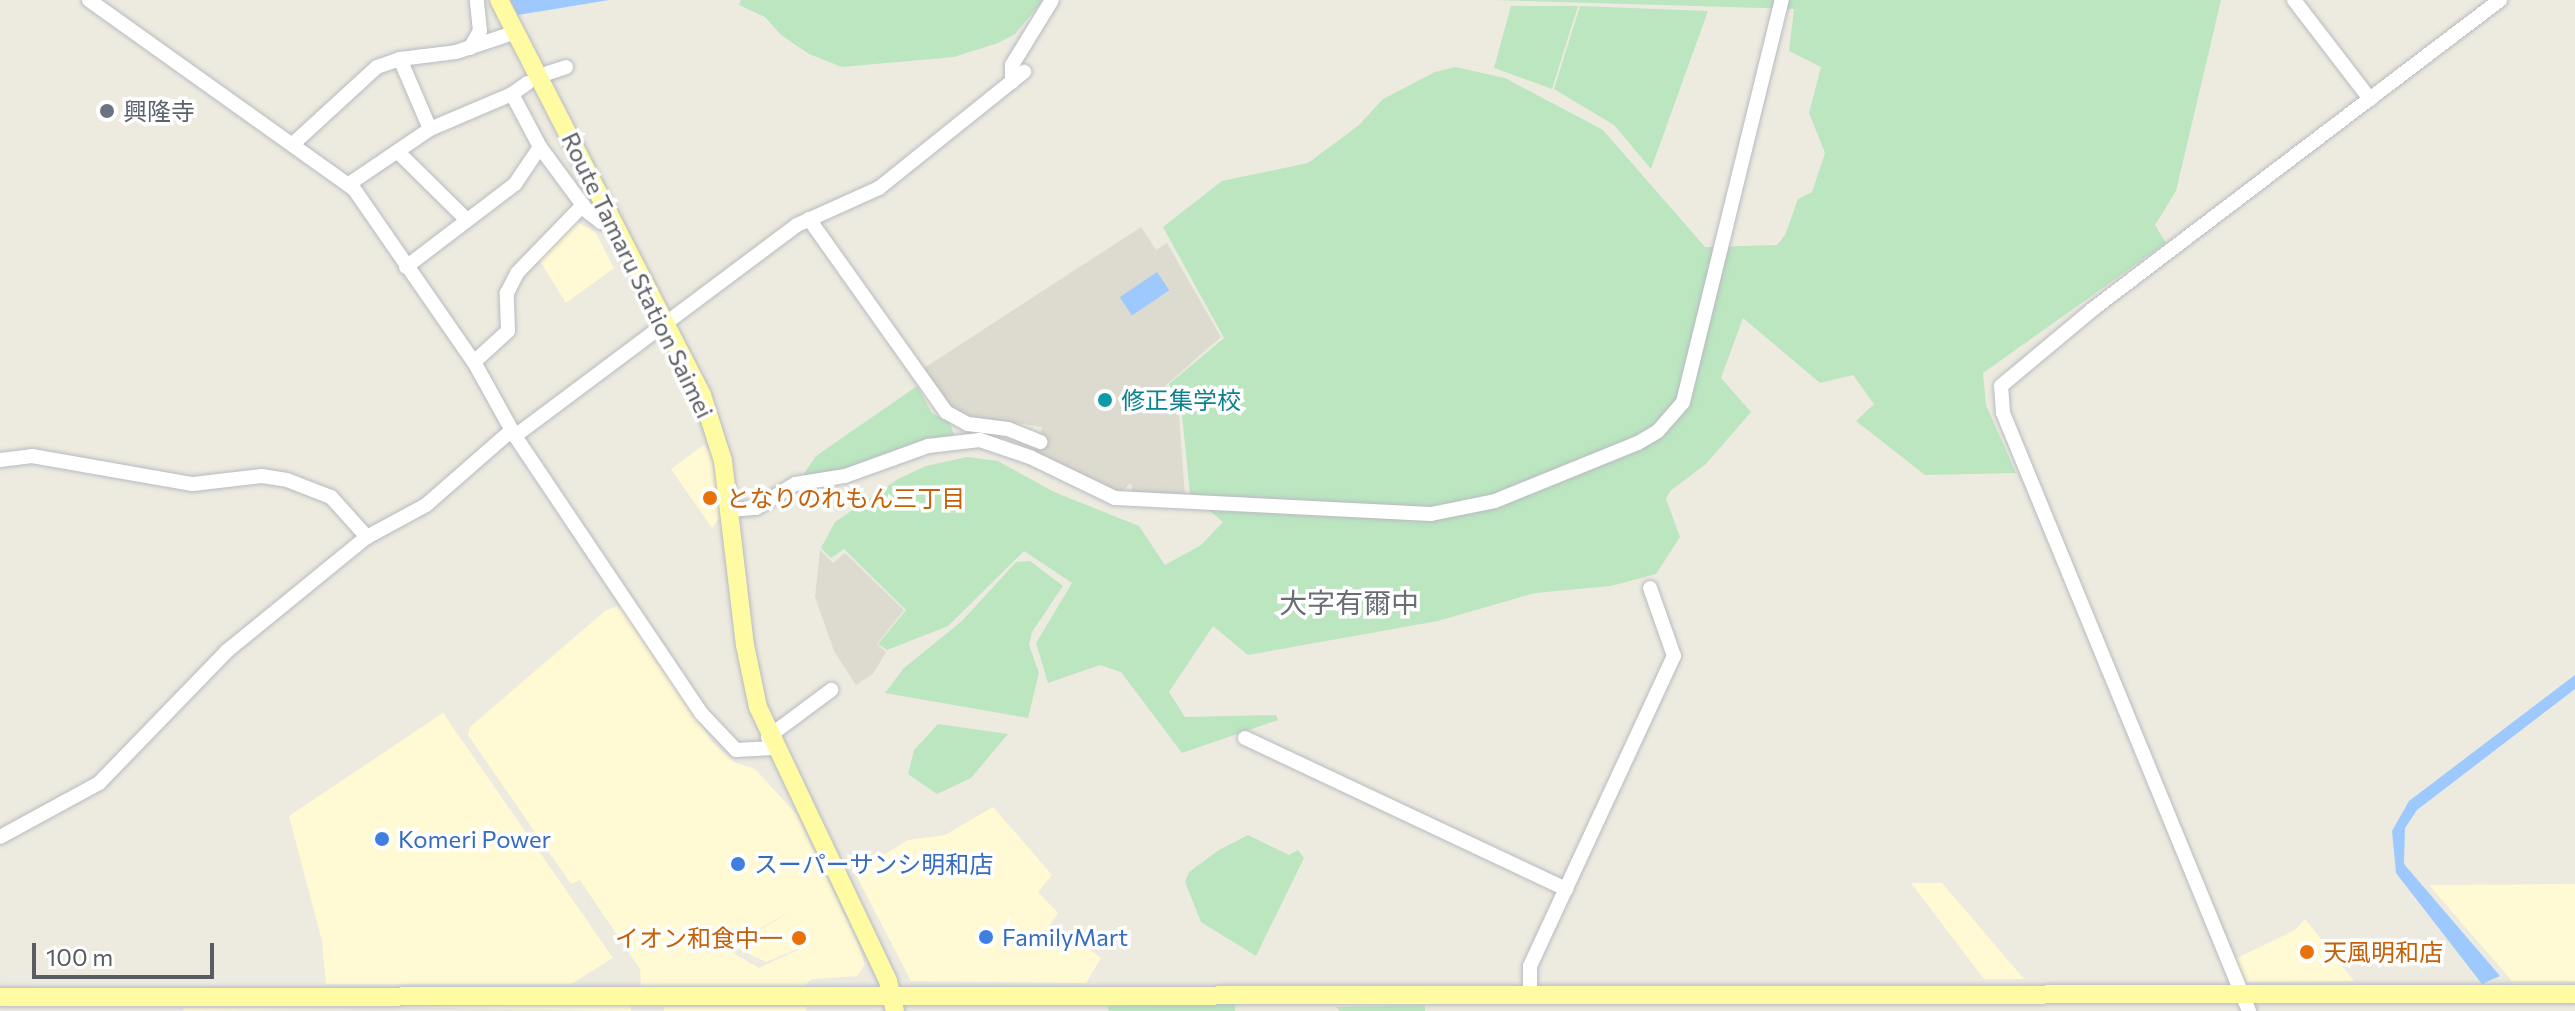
<!DOCTYPE html>
<html>
<head>
<meta charset="utf-8">
<style>
  body { margin:0 }
  #map { position:relative; width:2575px; height:1011px; overflow:hidden; background:#edebe0; font-family:Commissioner,"Noto Sans JP",sans-serif }
  div>[style] { position:absolute }
  .commercial>* { inset:0; background:#fffad3; transform-origin:0 0 }
  .education>* { inset:0; background:#dddbcf }
  .green>* { inset:0; background:#bbe6c0 }
  .water>* { inset:0; background:#9ec9ff; transform-origin:0 0 }
  .roads { filter:drop-shadow(0 0 2px #b8bac0) drop-shadow(0 0 2px #b8bac0) }
  .minor>* { height:14px; margin:-7px; padding:0 7px; transform-origin:7px; border-radius:7px; background:#fff }
  .major>* { height:18px; margin:-9px; padding:0 9px; transform-origin:9px; border-radius:9px; background:#fffba3 }
  .dots>* { width:22px; height:22px; translate:-50% -50%; box-sizing:border-box; border:4px solid #fff; border-radius:50% }
  span { translate:-50% -50%; white-space:nowrap; text-align:center; line-height:1.15; -webkit-text-stroke:7px #fff; paint-order:stroke }
  .worship-label { font-size:24px; color:#5b616d }
  .left { translate:0 -50%; text-align:left }
  .street-label { font-size:24px; color:#595c62 }
  .culture-label { font-size:24px; color:#0d838f }
  .food-label { font-size:24px; color:#c56008 }
  .right { translate:-100% -50%; text-align:right }
  .shop-label { font-size:24px; color:#366cbe }
  .quarter-label { font-size:28px; color:#6a6e74 }
  .scale { position:absolute; left:32px; top:943px; width:182px; height:36px; box-sizing:border-box; border:4px solid #595c62; border-top:0; padding-left:10px; font-size:24px; line-height:28px; white-space:nowrap; color:#595c62; -webkit-text-stroke:6px #fff; paint-order:stroke }
</style>
</head>
<body>
<div id="map">
  <div class="commercial">
    <div style="clip-path:polygon(572px 219px,595px 232px,614px 268px,566px 303px,534px 251px)"></div>
    <div style="clip-path:polygon(704px 445px,712px 455px,725px 511px,712px 528px,671px 469px)"></div>
    <div style="clip-path:polygon(evenodd,623px 604px,712px 742px,734px 762px,755px 769px,797px 815px,858px 944px,865px 964px,857px 976px,812px 979px,804px 986px,641px 986px,640px 969px,580px 880px,571px 884px,468px 735px,470px 727px,605px 611px,623px 604px,795px 909px,733px 946px,766px 962px,819px 940px,759px 968px,724px 948px,795px 909px)"></div>
    <div style="clip-path:polygon(443px 713px,613px 958px,571px 984px,326px 984px,322px 941px,289px 816px)"></div>
    <div style="clip-path:polygon(993px 807px,1052px 875px,1038px 892px,1058px 913px,1048px 927px,1059px 937px,1068px 933px,1101px 958px,1086px 983px,911px 981px,855px 873px,908px 840px,945px 835px)"></div>
    <div style="clip-path:polygon(1911px 883px,1942px 883px,2024px 979px,1984px 979px)"></div>
    <div style="clip-path:polygon(2575px 884px,2575px 981px,2512px 981px,2429px 885px)"></div>
    <div style="clip-path:polygon(2305px 919px,2354px 981px,2245px 982px,2235px 959px,2295px 930px)"></div>
    <div style="clip-path:polygon(631px 1003px,631px 1011px,398px 1007px)"></div>
    <div style="left:664px;top:1007px;width:142px;height:4px"></div>
    <div style="clip-path:polygon(185px 1008px,385px 1009px,183px 1011px)"></div>
  </div>
  <div class="education">
    <div style="clip-path:polygon(1141px 227px,1156px 250px,1167px 243px,1221px 337px,1164px 387px,1179px 414px,1185px 497px,1133px 494px,1131px 483px,1120px 493px,1088px 483px,1036px 454px,1042px 427px,955px 414px,924px 368px)"></div>
    <div style="clip-path:polygon(820px 550px,833px 563px,845px 553px,904px 610px,877px 644px,886px 652px,873px 674px,856px 685px,834px 651px,815px 597px)"></div>
  </div>
  <div class="green">
    <div style="clip-path:polygon(741px 0,1043px 0,1015px 34px,998px 43px,954px 57px,842px 67px,809px 54px,781px 35px,765px 17px,739px 5px)"></div>
    <div style="clip-path:polygon(1494px 0,2221px 0,2176px 191px,2155px 225px,2166px 243px,1983px 373px,1986px 405px,2016px 473px,1925px 475px,1856px 421px,1874px 404px,1853px 375px,1820px 383px,1743px 318px,1721px 378px,1751px 412px,1706px 464px,1670px 491px,1666px 499px,1680px 537px,1656px 574px,1611px 586px,1535px 593px,1438px 621px,1248px 655px,1213px 626px,1169px 692px,1185px 717px,1276px 715px,1278px 720px,1182px 753px,1121px 672px,1100px 665px,1048px 683px,1036px 643px,1072px 583px,1024px 551px,948px 626px,887px 650px,878px 644px,906px 610px,844px 549px,831px 558px,821px 548px,835px 522px,898px 479px,926px 466px,967px 457px,998px 461px,1054px 492px,1139px 526px,1165px 565px,1201px 545px,1223px 522px,1190px 494px,1182px 415px,1169px 384px,1224px 338px,1163px 227px,1222px 181px,1308px 163px,1359px 125px,1383px 99px,1435px 72px,1455px 67px,1505px 78px,1603px 130px,1705px 247px,1777px 245px,1785px 235px,1798px 199px,1812px 192px,1825px 153px,1809px 113px,1821px 67px,1789px 51px,1794px 9px)"></div>
    <div style="clip-path:polygon(1511px 6px,1578px 6px,1552px 89px,1494px 68px)"></div>
    <div style="clip-path:polygon(1580px 6px,1708px 11px,1651px 169px,1614px 125px,1554px 89px)"></div>
    <div style="clip-path:polygon(917px 386px,932px 413px,950px 423px,954px 435px,920px 441px,845px 471px,803px 475px,816px 456px)"></div>
    <div style="clip-path:polygon(1030px 561px,1063px 586px,1032px 632px,1029px 645px,1039px 673px,1028px 718px,885px 693px,904px 668px,962px 621px,1016px 562px)"></div>
    <div style="clip-path:polygon(938px 724px,1008px 734px,971px 778px,937px 794px,908px 774px,914px 750px)"></div>
    <div style="clip-path:polygon(1248px 835px,1289px 855px,1298px 850px,1304px 858px,1256px 956px,1201px 922px,1185px 882px,1189px 872px,1219px 850px)"></div>
    <div style="clip-path:polygon(1235px 1004px,1235px 1011px,1109px 1011px,1107px 1006px)"></div>
    <div style="clip-path:polygon(1425px 1005px,1425px 1011px,1340px 1011px,1336px 1007px)"></div>
  </div>
  <div class="water">
    <div style="clip-path:polygon(510px 0,609px 0,518px 15px)"></div>
    <div style="left:1157px;top:272px;width:22px;height:45px;rotate:56deg"></div>
    <div style="clip-path:polygon(2575px 675px,2575px 689px,2417px 810px,2405px 828px,2404px 864px,2500px 976px,2482px 984px,2396px 873px,2392px 831px,2409px 801px)"></div>
  </div>
  <div class="roads">
    <div class="minor">
      <div style="left:89px;top:0;width:325px;rotate:35.5deg"></div>
      <div style="left:354px;top:189px;width:211px;rotate:55.3deg"></div>
      <div style="left:474px;top:362px;width:85px;rotate:61deg"></div>
      <div style="left:515px;top:436px;width:334px;rotate:56.1deg"></div>
      <div style="left:701px;top:713px;width:51px;rotate:46.6deg"></div>
      <div style="left:736px;top:750px;width:37px;rotate:-3deg"></div>
      <div style="left:2294px;top:0;width:125px;rotate:52.5deg"></div>
      <div style="left:470px;top:48px;width:20px;rotate:-60deg"></div>
      <div style="left:480px;top:31px;width:31px;rotate:-96deg"></div>
      <div style="left:400px;top:59px;width:56px;rotate:-7.1deg"></div>
      <div style="left:456px;top:52px;width:63px;rotate:-18.4deg"></div>
      <div style="left:548px;top:73px;width:19px;rotate:-18deg"></div>
      <div style="left:1012px;top:82px;width:17px;rotate:-90deg"></div>
      <div style="left:1012px;top:65px;width:76px;rotate:-58.4deg"></div>
      <div style="left:512px;top:94px;width:19px;rotate:-35deg"></div>
      <div style="left:294px;top:143px;width:113px;rotate:-42.5deg"></div>
      <div style="left:377px;top:67px;width:24px;rotate:-19deg"></div>
      <div style="left:400px;top:59px;width:76px;rotate:66.8deg"></div>
      <div style="left:399px;top:153px;width:93px;rotate:44.6deg"></div>
      <div style="left:349px;top:184px;width:98px;rotate:-34.2deg"></div>
      <div style="left:430px;top:129px;width:89px;rotate:-23.1deg"></div>
      <div style="left:512px;top:94px;width:60px;rotate:62.2deg"></div>
      <div style="left:540px;top:147px;width:81px;rotate:53.6deg"></div>
      <div style="left:588px;top:212px;width:16px;rotate:38deg"></div>
      <div style="left:601px;top:222px;width:15px;rotate:11deg"></div>
      <div style="left:809px;top:219px;width:237px;rotate:54.6deg"></div>
      <div style="left:946px;top:412px;width:25px;rotate:29deg"></div>
      <div style="left:968px;top:424px;width:40px;rotate:7.1deg"></div>
      <div style="left:1008px;top:429px;width:35px;rotate:22deg"></div>
      <div style="left:406px;top:267px;width:137px;rotate:-37.3deg"></div>
      <div style="left:515px;top:184px;width:45px;rotate:-56deg"></div>
      <div style="left:474px;top:362px;width:46px;rotate:-42.4deg"></div>
      <div style="left:508px;top:331px;width:38px;rotate:-92deg"></div>
      <div style="left:507px;top:293px;width:22px;rotate:-63deg"></div>
      <div style="left:517px;top:273px;width:95px;rotate:-45.9deg"></div>
      <div style="left:515px;top:436px;width:352px;rotate:-36.8deg"></div>
      <div style="left:797px;top:225px;width:90px;rotate:-24.3deg"></div>
      <div style="left:879px;top:188px;width:186px;rotate:-38.7deg"></div>
      <div style="left:0;top:460px;width:32px;rotate:-7deg"></div>
      <div style="left:32px;top:456px;width:163px;rotate:9.9deg"></div>
      <div style="left:193px;top:484px;width:69px;rotate:-6.6deg"></div>
      <div style="left:262px;top:476px;width:25px;rotate:9deg"></div>
      <div style="left:287px;top:480px;width:47px;rotate:21.1deg"></div>
      <div style="left:331px;top:497px;width:54px;rotate:48deg"></div>
      <div style="left:731px;top:510px;width:25px;rotate:-5deg"></div>
      <div style="left:756px;top:508px;width:46px;rotate:-31.6deg"></div>
      <div style="left:795px;top:484px;width:51px;rotate:-9.1deg"></div>
      <div style="left:845px;top:476px;width:88px;rotate:-19.9deg"></div>
      <div style="left:928px;top:446px;width:52px;rotate:-6.6deg"></div>
      <div style="left:980px;top:440px;width:53px;rotate:18.8deg"></div>
      <div style="left:1030px;top:457px;width:94px;rotate:25.8deg"></div>
      <div style="left:1115px;top:498px;width:316px;rotate:2.9deg"></div>
      <div style="left:1431px;top:514px;width:65px;rotate:-11.5deg"></div>
      <div style="left:1495px;top:501px;width:154px;rotate:-22.1deg"></div>
      <div style="left:1638px;top:443px;width:23px;rotate:-31deg"></div>
      <div style="left:1658px;top:431px;width:38px;rotate:-49deg"></div>
      <div style="left:1683px;top:402px;width:414px;rotate:-76.2deg"></div>
      <div style="left:768px;top:737px;width:79px;rotate:-36.7deg"></div>
      <div style="left:1245px;top:738px;width:355px;rotate:25.2deg"></div>
      <div style="left:0;top:837px;width:113px;rotate:-28.6deg"></div>
      <div style="left:99px;top:783px;width:184px;rotate:-45.9deg"></div>
      <div style="left:227px;top:651px;width:181px;rotate:-39.2deg"></div>
      <div style="left:367px;top:537px;width:67px;rotate:-28.5deg"></div>
      <div style="left:426px;top:505px;width:114px;rotate:-41.1deg"></div>
      <div style="left:1530px;top:994px;width:28px;rotate:-90deg"></div>
      <div style="left:1530px;top:966px;width:342px;rotate:-65.1deg"></div>
      <div style="left:1674px;top:656px;width:72px;rotate:-109.4deg"></div>
      <div style="left:2249px;top:1011px;width:647px;rotate:-112.36deg"></div>
      <div style="left:2003px;top:413px;width:27px;rotate:-94deg"></div>
      <div style="left:2001px;top:386px;width:120px;rotate:-39.9deg"></div>
      <div style="left:2093px;top:309px;width:511px;rotate:-37.21deg"></div>
    </div>
    <div class="major">
      <div style="left:499px;top:0;width:444px;rotate:62.8deg"></div>
      <div style="left:702px;top:395px;width:69px;rotate:72.3deg"></div>
      <div style="left:723px;top:461px;width:185px;rotate:83.2deg"></div>
      <div style="left:745px;top:645px;width:63px;rotate:78.2deg"></div>
      <div style="left:758px;top:707px;width:303px;rotate:64.6deg"></div>
      <div style="left:888px;top:981px;width:31px;rotate:77deg"></div>
      <div style="left:0;top:997px;width:2575px;rotate:-0.07deg"></div>
    </div>
  </div>
  <div class="dots">
    <div style="left:107px;top:111px;background:#6b7280"></div>
    <div style="left:1105px;top:400px;background:#0f9aa8"></div>
    <div style="left:710px;top:498px;background:#e8710a"></div>
    <div style="left:382px;top:839px;background:#3f7fe0"></div>
    <div style="left:738px;top:864px;background:#3f7fe0"></div>
    <div style="left:986px;top:937px;background:#3f7fe0"></div>
    <div style="left:799px;top:938px;background:#e8710a"></div>
    <div style="left:2307px;top:952px;background:#e8710a"></div>
  </div>
  <div class="worship-label">
    <span class="left" style="left:123px;top:111px">興隆寺</span>
  </div>
  <div class="street-label">
    <span style="left:638px;top:275px;rotate:64deg">Route Tamaru Station Saimei</span>
  </div>
  <div class="culture-label">
    <span class="left" style="left:1121px;top:400px">修正集学校</span>
  </div>
  <div class="food-label">
    <span class="left" style="left:726px;top:498px">となりのれもん三丁目</span>
    <span class="right" style="left:783px;top:938px">イオン和食中一</span>
    <span class="left" style="left:2323px;top:952px">天風明和店</span>
  </div>
  <div class="shop-label">
    <span class="left" style="left:398px;top:839px">Komeri Power</span>
    <span class="left" style="left:754px;top:864px">スーパーサンシ明和店</span>
    <span class="left" style="left:1002px;top:937px">FamilyMart</span>
  </div>
  <div class="quarter-label">
    <span style="left:1349px;top:602px">大字有爾中</span>
  </div>
  <div class="scale">100 m</div>
</div>
</body>
</html>
